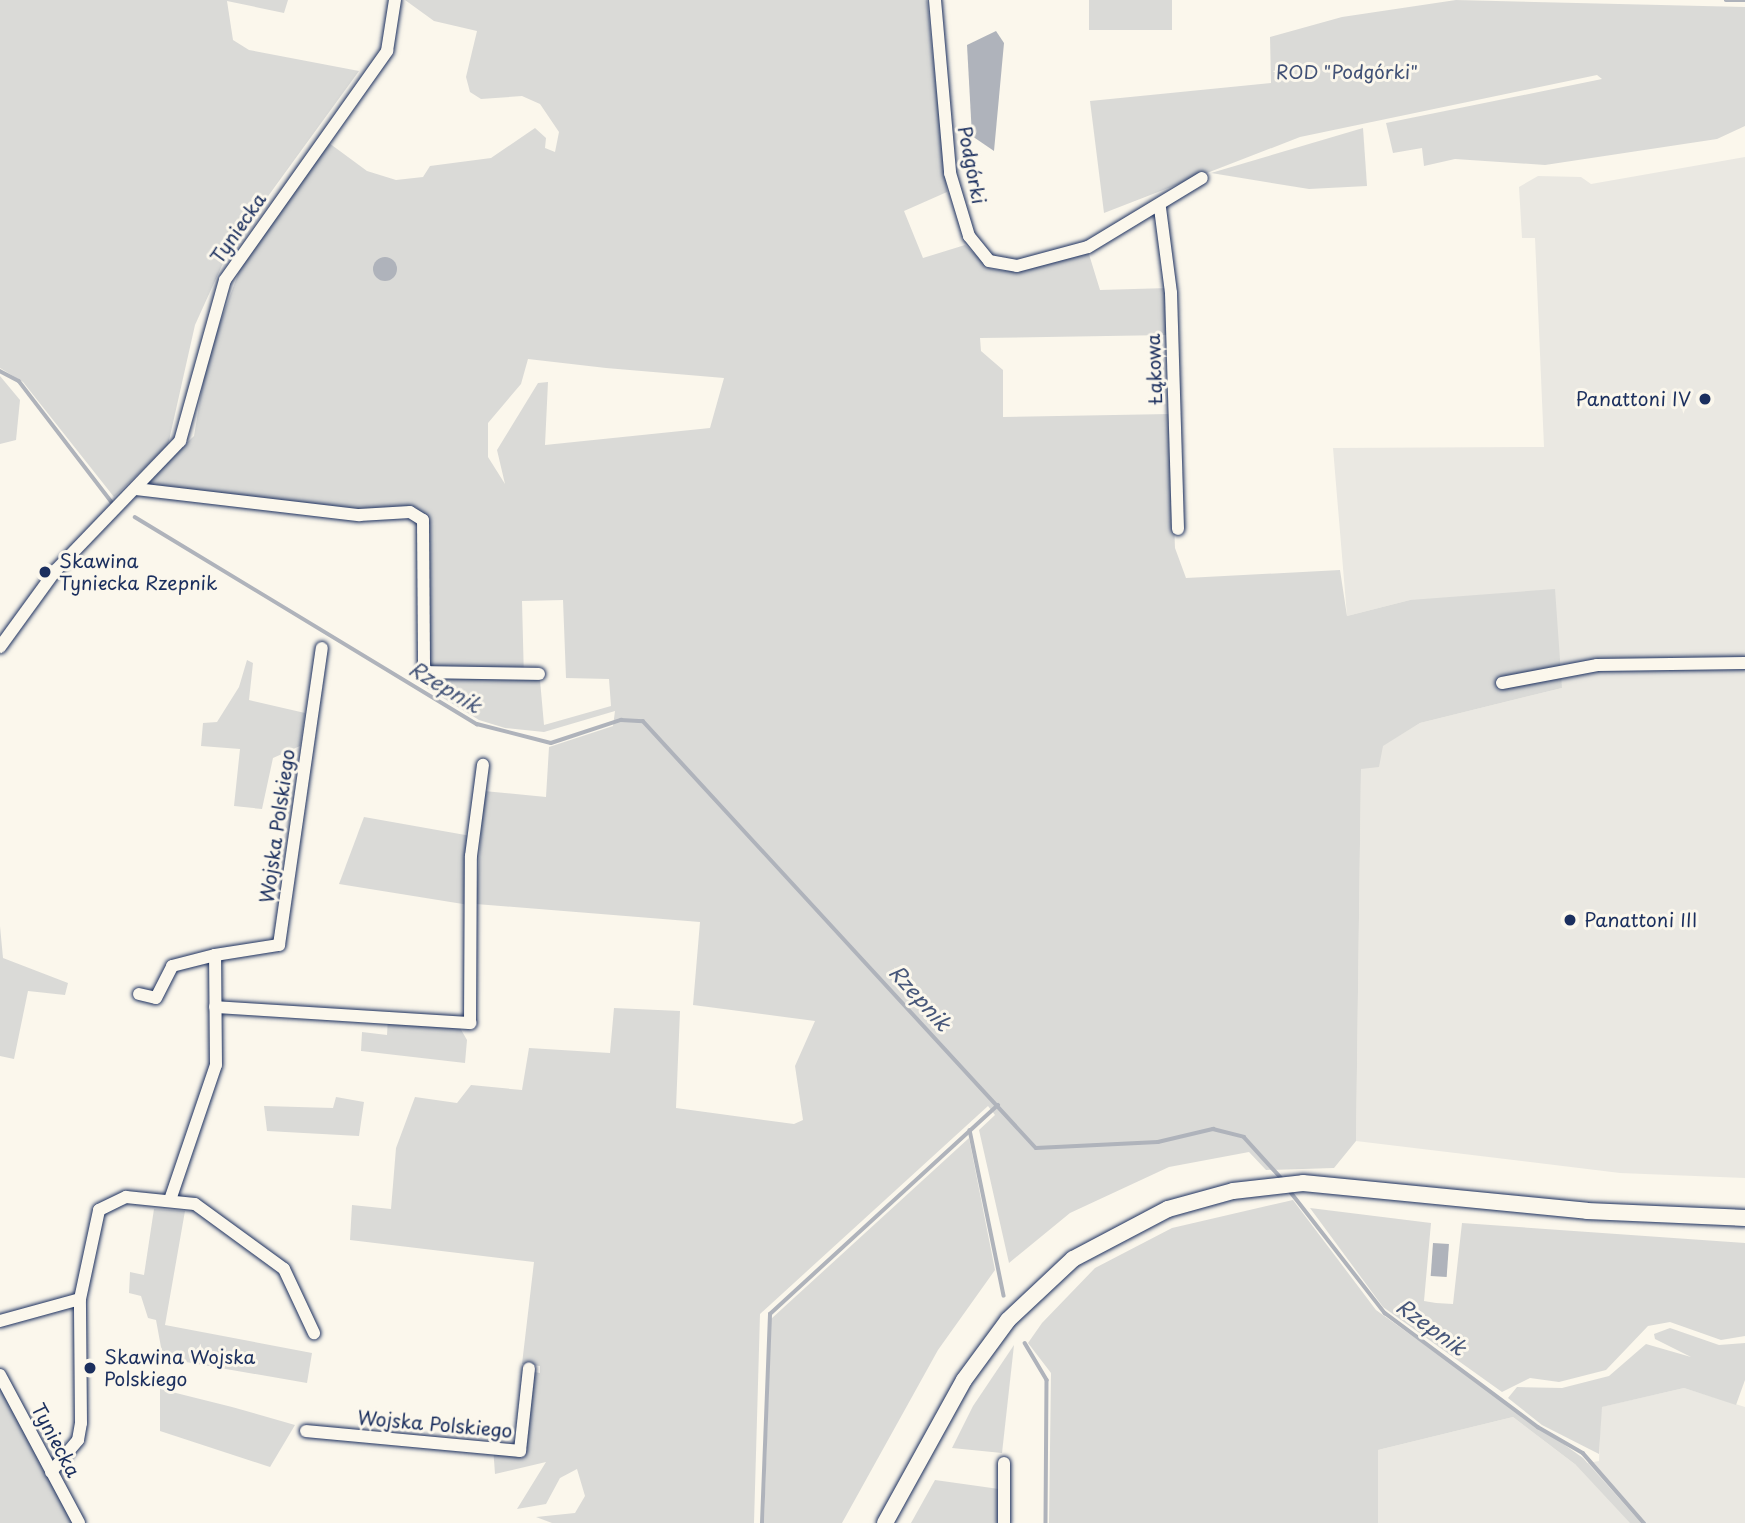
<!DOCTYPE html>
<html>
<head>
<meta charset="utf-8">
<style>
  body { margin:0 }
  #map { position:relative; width:1745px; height:1523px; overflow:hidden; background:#fbf7ec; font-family:"Playpen Sans",sans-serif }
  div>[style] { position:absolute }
  .built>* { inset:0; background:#eae8e2 }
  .green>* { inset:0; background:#dadad7; transform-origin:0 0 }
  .water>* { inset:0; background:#afb3bb; transform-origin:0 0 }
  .round { border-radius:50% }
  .stream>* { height:3.5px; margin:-1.75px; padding:0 1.75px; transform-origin:1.75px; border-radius:1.75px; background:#afb3bb }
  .roads { filter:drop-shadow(0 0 2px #1b2f5e) drop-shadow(0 0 2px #1b2f5e) }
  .minor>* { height:12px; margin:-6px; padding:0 6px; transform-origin:6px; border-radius:6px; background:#fbf7ec }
  .major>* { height:16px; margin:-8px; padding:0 8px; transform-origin:8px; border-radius:8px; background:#fbf7ec }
  .dots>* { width:19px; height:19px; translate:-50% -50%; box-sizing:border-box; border:4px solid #fbf7ec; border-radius:50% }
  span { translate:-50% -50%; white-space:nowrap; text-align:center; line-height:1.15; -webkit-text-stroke:6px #fbf7ec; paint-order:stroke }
  .park-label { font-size:19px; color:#415176 }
  .street-label { font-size:19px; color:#1b2f5e }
  .poi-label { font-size:19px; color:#1b2f5e }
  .right { translate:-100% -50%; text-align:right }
  .left { translate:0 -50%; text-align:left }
  .water-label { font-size:21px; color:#47577a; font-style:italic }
</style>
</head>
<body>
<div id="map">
  <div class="built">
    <div style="clip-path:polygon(1745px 157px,1745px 1178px,1620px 1173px,1356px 1141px,1361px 769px,1382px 746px,1420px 723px,1562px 688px,1410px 600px,1347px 616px,1333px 448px,1544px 447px,1535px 238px,1522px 238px,1519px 187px,1538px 176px,1581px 177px,1591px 184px)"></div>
    <div style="clip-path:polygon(1684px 1388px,1745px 1407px,1745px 1523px,1378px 1523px,1378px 1450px,1513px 1417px,1576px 1465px,1599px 1461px,1601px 1407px)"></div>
  </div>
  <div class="green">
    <div style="clip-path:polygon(0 0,288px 0,284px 13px,227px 1px,233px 40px,249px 50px,359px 71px,229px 250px,195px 325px,168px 445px,114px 497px,23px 382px,0 368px)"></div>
    <div style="clip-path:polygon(evenodd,405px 0,927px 0,947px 192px,904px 211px,923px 258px,965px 245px,991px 269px,1005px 271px,1088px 251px,1100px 290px,1168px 288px,1168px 335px,980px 338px,981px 351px,1003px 370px,1003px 417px,1170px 414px,1175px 548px,1186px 578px,1340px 570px,1347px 616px,1410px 600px,1555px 589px,1562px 688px,1420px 723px,1383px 746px,1379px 767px,1361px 769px,1356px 1141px,1334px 1168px,1266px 1170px,1249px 1152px,1169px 1167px,1070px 1213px,1009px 1263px,979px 1130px,995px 1115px,988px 1106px,760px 1314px,754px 1523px,552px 1523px,536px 1517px,575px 1513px,585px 1496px,577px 1469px,560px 1478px,546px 1504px,517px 1509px,546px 1462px,495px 1474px,493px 1446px,516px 1446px,522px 1370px,540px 1373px,540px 1366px,522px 1364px,534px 1262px,350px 1240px,352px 1205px,391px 1209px,396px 1148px,415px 1097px,457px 1103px,471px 1085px,522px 1090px,529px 1048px,610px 1053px,614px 1008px,680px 1011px,676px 1108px,794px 1124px,803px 1120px,795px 1066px,815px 1021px,693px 1005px,700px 922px,476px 904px,484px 791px,546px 797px,549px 747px,613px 726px,615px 711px,544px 732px,505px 728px,479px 720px,422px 685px,424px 518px,416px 507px,354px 512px,142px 487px,194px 436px,207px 358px,240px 269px,329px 143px,367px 171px,396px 180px,423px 177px,430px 166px,491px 158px,535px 128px,546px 138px,545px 148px,555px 152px,559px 132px,540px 104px,522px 96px,481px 99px,470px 92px,466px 77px,477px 31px,434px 21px,405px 0,528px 359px,606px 368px,724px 378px,710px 428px,545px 445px,548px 382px,538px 383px,497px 450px,505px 484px,488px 457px,488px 423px,521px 384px,528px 359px,405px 0,563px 600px,566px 678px,609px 679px,611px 706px,544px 725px,540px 680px,524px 680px,522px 601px,563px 600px)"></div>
    <div style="left:1089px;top:0;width:83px;height:30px"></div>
    <div style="clip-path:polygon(1456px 0,1745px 7px,1745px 126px,1717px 139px,1545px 165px,1455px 159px,1424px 166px,1422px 148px,1393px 153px,1386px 123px,1602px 79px,1597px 75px,1300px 137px,1104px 213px,1090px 101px,1271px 83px,1270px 37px,1342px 17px)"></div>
    <div style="clip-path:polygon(1363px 128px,1367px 186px,1309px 189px,1211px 173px)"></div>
    <div style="clip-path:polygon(0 376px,20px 400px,16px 440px,0 444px)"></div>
    <div style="clip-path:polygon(247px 660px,253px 663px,249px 700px,305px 713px,300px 746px,273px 758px,262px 809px,234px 806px,240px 749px,201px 746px,203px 723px,217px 722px,239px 687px)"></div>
    <div style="clip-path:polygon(364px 817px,471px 836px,469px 905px,339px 884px)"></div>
    <div style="clip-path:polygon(0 926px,3px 958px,68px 983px,65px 995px,28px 991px,14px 1059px,0 1056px)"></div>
    <div style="clip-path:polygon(388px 1018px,459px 1026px,467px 1040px,465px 1063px,361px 1051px,362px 1032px,387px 1035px)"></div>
    <div style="clip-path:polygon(336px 1097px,364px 1102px,359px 1136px,267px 1131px,264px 1106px,333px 1108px)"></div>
    <div style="clip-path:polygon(969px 1138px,995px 1270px,938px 1350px,842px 1523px,764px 1523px,771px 1319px)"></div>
    <div style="clip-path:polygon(1293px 1200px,1376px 1310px,1583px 1458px,1641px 1523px,1630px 1523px,1576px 1465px,1513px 1417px,1378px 1450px,1378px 1523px,1049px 1523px,1051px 1373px,1028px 1343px,1042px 1323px,1095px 1268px,1172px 1228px)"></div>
    <div style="clip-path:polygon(1310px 1208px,1431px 1223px,1424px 1301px,1436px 1303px,1453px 1304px,1462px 1223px,1745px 1243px,1745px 1336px,1721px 1340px,1670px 1322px,1648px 1326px,1606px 1370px,1559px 1382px,1530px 1378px,1502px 1392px,1383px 1307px)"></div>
    <div style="clip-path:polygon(154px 1209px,185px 1211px,165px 1325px,312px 1353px,307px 1383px,163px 1358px,156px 1320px,148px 1318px,141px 1296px,129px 1293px,130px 1272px,144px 1275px)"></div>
    <div style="clip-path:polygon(1670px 1328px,1719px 1345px,1745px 1343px,1745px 1380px,1736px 1405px,1684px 1388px,1602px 1407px,1599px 1454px,1542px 1425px,1508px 1398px,1517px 1387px,1562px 1388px,1609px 1376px,1646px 1344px,1691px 1357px,1655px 1339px,1654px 1334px)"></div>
    <div style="clip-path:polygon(1014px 1345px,1002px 1453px,952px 1448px,973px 1406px)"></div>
    <div style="clip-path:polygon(0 1385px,73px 1523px,0 1523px)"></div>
    <div style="clip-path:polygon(160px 1389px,232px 1407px,295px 1425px,270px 1467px,160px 1431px)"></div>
    <div style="clip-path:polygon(935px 1480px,999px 1489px,1000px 1523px,911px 1523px)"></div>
  </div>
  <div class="water">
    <div style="clip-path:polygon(996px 31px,1004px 43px,994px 151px,972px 136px,967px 45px)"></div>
    <div class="round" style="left:373px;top:257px;width:24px;height:24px"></div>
    <div style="left:1433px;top:1243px;width:16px;height:33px;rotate:4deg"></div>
  </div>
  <div class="stream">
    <div style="left:1726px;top:0;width:19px"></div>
    <div style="left:0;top:371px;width:21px;rotate:28deg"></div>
    <div style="left:19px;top:381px;width:153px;rotate:52.5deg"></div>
    <div style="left:135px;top:517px;width:400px;rotate:31.2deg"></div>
    <div style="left:477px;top:724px;width:76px;rotate:14.4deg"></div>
    <div style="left:551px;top:743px;width:74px;rotate:-18.2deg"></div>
    <div style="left:621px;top:720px;width:22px;rotate:3deg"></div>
    <div style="left:643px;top:721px;width:580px;rotate:47.37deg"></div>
    <div style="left:1036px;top:1148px;width:122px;rotate:-2.8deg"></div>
    <div style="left:1158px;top:1142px;width:57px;rotate:-13.3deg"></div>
    <div style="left:1213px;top:1129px;width:32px;rotate:14deg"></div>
    <div style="left:1244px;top:1137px;width:59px;rotate:47.7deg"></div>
    <div style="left:970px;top:1130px;width:169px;rotate:78.4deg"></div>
    <div style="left:1290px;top:1191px;width:155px;rotate:52.1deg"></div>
    <div style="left:1385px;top:1313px;width:191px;rotate:36.7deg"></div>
    <div style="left:1538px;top:1427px;width:52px;rotate:30deg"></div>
    <div style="left:1583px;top:1453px;width:93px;rotate:48.9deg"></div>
    <div style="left:1025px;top:1343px;width:43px;rotate:59.3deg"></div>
    <div style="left:1047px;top:1380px;width:143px;rotate:90.4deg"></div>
    <div style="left:762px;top:1523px;width:209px;rotate:-87.8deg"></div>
    <div style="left:770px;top:1314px;width:309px;rotate:-42.5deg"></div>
  </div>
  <div class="roads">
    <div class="minor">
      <div style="left:935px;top:0;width:174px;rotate:85deg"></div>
      <div style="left:950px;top:173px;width:66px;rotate:73.2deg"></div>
      <div style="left:969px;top:236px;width:32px;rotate:51deg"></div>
      <div style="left:989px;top:261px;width:28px;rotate:10deg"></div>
      <div style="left:1017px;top:266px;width:73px;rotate:-15deg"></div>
      <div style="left:1088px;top:247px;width:133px;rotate:-31.2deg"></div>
      <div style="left:1160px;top:208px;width:86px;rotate:82.6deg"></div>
      <div style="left:1171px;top:293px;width:236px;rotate:88.3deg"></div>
      <div style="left:136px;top:489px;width:225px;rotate:6.7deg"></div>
      <div style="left:359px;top:515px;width:51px;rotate:-3.4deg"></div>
      <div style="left:410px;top:512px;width:15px;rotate:32deg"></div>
      <div style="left:423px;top:520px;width:152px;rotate:89.6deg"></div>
      <div style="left:424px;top:672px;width:115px;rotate:1deg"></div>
      <div style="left:0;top:647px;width:95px;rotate:-54deg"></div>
      <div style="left:56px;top:570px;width:179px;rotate:-46.1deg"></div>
      <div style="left:180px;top:441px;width:167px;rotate:-74.4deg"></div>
      <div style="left:225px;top:280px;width:281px;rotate:-54.7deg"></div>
      <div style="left:387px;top:51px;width:52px;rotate:-81.1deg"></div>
      <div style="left:1502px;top:683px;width:97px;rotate:-10.7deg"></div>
      <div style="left:1597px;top:665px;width:148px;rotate:-0.8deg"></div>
      <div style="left:139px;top:994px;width:17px;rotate:13deg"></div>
      <div style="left:156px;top:998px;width:36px;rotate:-63deg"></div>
      <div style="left:172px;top:966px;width:44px;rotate:-14.3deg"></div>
      <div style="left:215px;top:1007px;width:256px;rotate:3.6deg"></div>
      <div style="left:470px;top:1023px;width:167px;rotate:-89.7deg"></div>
      <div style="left:471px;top:856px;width:92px;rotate:-82.5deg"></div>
      <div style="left:171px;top:1197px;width:139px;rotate:-71.2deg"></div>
      <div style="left:216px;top:1065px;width:110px;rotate:-90.5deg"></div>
      <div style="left:215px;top:955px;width:65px;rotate:-8.9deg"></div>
      <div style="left:279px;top:945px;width:300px;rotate:-81.8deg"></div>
      <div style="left:0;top:1321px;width:83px;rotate:-15.4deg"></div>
      <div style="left:0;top:1375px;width:168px;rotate:61.9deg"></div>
      <div style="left:306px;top:1431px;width:215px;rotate:5.3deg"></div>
      <div style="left:520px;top:1451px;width:83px;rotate:-83.8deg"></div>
      <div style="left:1004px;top:1463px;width:60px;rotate:90deg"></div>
      <div style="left:51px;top:1472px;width:42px;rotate:-49.8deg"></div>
      <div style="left:78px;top:1440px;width:17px;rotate:-80deg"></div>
      <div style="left:81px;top:1423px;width:124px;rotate:-90.5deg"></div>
      <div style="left:80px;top:1299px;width:91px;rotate:-77.9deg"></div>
      <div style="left:99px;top:1210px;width:30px;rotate:-26deg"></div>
      <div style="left:126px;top:1197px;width:69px;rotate:5.8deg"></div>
      <div style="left:195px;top:1204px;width:110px;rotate:36.1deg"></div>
      <div style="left:284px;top:1269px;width:71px;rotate:64.9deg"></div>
    </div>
    <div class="major">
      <div style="left:885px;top:1523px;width:163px;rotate:-61.1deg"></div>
      <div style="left:964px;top:1380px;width:74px;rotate:-53.7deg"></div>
      <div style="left:1008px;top:1320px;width:89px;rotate:-43.2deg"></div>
      <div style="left:1073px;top:1259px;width:107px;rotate:-27.8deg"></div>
      <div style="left:1168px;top:1209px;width:67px;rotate:-15.5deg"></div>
      <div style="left:1233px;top:1191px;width:70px;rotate:-6.5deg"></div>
      <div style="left:1303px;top:1183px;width:285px;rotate:5.6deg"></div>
      <div style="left:1587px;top:1211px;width:158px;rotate:2.5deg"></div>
    </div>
  </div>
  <div class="dots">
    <div style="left:1705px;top:399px;background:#1b2f5e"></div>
    <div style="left:45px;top:572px;background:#1b2f5e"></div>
    <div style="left:1570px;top:920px;background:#1b2f5e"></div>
    <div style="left:90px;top:1368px;background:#1b2f5e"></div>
  </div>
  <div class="park-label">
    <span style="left:1347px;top:72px">ROD "Podgórki"</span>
  </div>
  <div class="street-label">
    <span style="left:972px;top:165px;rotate:79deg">Podgórki</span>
    <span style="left:238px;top:228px;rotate:-55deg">Tyniecka</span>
    <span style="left:1154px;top:369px;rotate:-92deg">Łąkowa</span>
    <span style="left:277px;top:826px;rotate:-82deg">Wojska Polskiego</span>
    <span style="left:435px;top:1424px;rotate:5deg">Wojska Polskiego</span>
    <span style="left:56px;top:1440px;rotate:62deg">Tyniecka</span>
  </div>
  <div class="poi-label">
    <span class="right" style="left:1691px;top:399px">Panattoni IV</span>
    <span class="left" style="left:59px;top:572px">Skawina<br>Tyniecka Rzepnik</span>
    <span class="left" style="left:1584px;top:920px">Panattoni III</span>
    <span class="left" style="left:104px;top:1368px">Skawina Wojska<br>Polskiego</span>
  </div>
  <div class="water-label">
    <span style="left:446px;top:686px;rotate:31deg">Rzepnik</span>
    <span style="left:921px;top:997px;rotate:48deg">Rzepnik</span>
    <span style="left:1432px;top:1326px;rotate:36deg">Rzepnik</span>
  </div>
</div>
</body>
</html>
